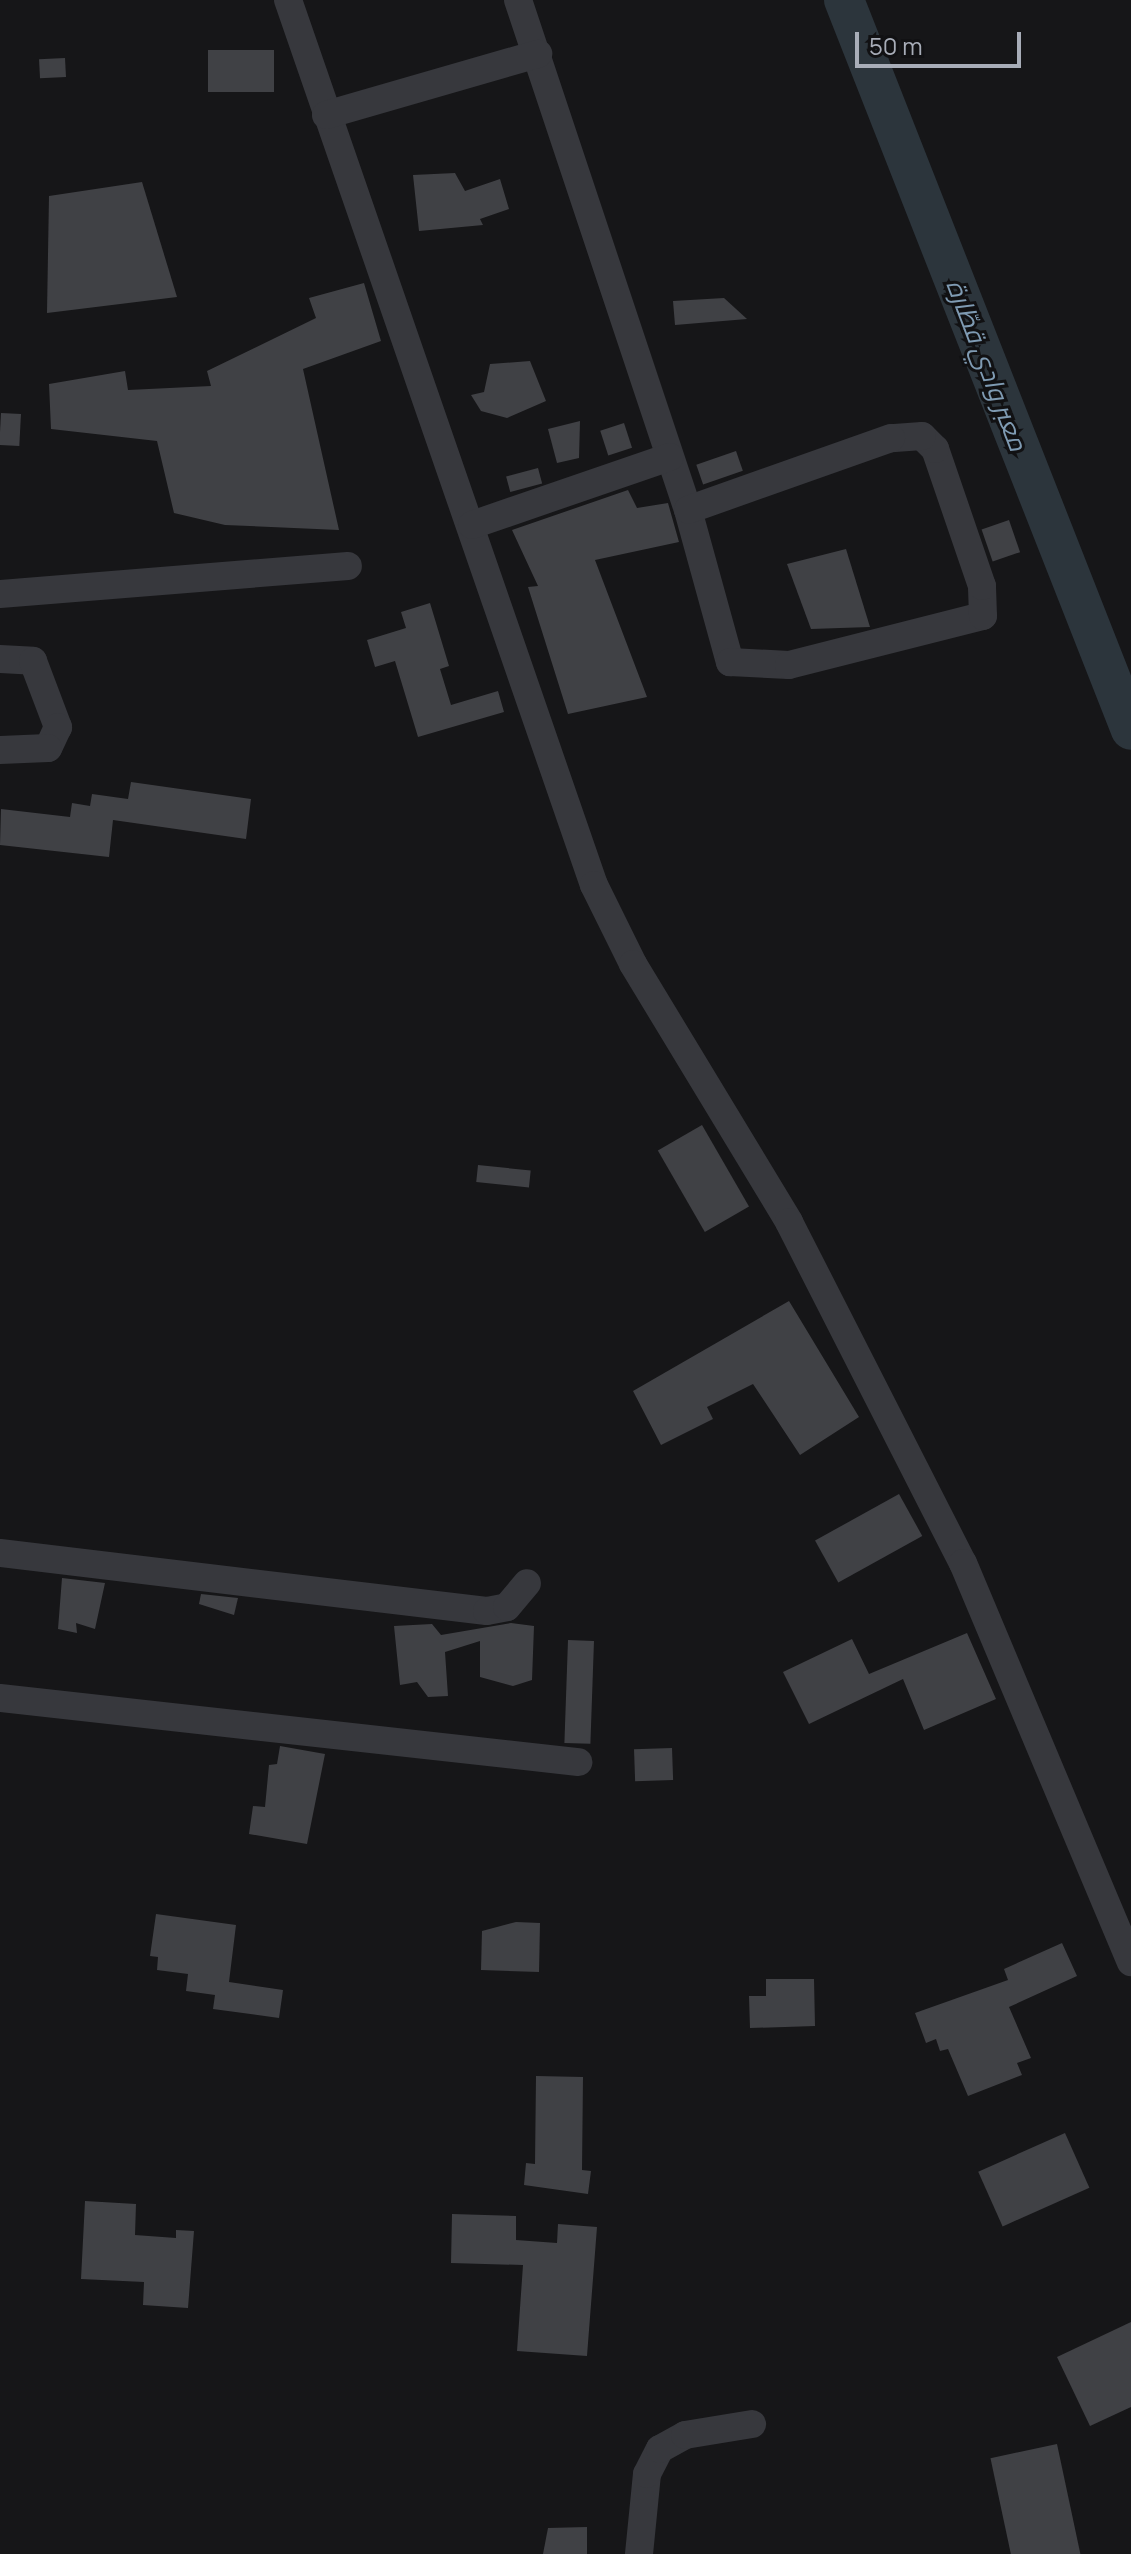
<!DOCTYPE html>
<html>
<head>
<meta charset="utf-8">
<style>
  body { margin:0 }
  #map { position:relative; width:1131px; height:2554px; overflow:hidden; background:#161618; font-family:Manrope,Cairo,sans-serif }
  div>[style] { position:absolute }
  .river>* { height:40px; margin:-20px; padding:0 20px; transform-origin:20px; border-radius:20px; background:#2c353c }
  .building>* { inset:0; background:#404145; transform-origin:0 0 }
  .minor>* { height:28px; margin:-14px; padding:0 14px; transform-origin:14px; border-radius:14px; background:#37383d }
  span { translate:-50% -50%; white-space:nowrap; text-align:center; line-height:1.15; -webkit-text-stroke:6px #111113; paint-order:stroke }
  .water-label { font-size:26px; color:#7f9bb3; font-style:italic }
  .scale { position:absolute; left:855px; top:32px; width:166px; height:36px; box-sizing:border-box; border:4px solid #a8adb8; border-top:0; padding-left:10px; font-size:24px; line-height:28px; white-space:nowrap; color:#a8adb8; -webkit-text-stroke:6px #111113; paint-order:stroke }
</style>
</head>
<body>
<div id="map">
  <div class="river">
    <div style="left:844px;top:0;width:784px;rotate:68.54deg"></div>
  </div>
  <div class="building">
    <div style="left:208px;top:50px;width:66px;height:42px"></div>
    <div style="left:65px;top:58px;width:19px;height:26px;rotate:87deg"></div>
    <div style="clip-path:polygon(455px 173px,465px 191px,500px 179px,509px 209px,480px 219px,483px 225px,419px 231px,413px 175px)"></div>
    <div style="clip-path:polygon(142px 182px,177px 297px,47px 313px,49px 196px)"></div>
    <div style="clip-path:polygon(364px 283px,381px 341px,303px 369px,339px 530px,225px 525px,174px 513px,157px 441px,51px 429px,49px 384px,125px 371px,128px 390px,211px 386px,207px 371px,316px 318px,309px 298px)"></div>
    <div style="clip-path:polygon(724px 298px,747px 319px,675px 325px,673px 301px)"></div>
    <div style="clip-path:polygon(530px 361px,546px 401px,507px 418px,481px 411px,471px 395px,484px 392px,490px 364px)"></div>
    <div style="left:1px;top:413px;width:20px;height:32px;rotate:3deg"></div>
    <div style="clip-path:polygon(580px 421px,579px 458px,557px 463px,548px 429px)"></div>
    <div style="left:624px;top:423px;width:26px;height:25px;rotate:72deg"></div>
    <div style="left:736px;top:451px;width:21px;height:42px;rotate:71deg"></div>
    <div style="left:538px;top:468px;width:16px;height:33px;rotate:75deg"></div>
    <div style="clip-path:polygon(628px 490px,637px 508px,668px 503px,679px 542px,595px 560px,647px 697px,568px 714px,528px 587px,538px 586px,512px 530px)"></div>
    <div style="left:1009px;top:520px;width:34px;height:29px;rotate:71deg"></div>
    <div style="clip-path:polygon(846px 549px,870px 627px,811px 629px,787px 564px)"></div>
    <div style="clip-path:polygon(430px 603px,449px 666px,440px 669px,451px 705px,498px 691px,504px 712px,418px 737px,395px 661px,375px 667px,367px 640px,406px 628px,401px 612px)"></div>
    <div style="clip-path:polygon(131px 782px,251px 799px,246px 839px,113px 820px,109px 857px,0 845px,1px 809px,70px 817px,72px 803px,90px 806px,92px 794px,128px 799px)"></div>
    <div style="left:702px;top:1125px;width:94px;height:51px;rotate:60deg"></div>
    <div style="left:478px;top:1165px;width:53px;height:17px;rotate:6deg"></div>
    <div style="clip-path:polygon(789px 1301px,859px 1417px,800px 1455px,753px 1384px,707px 1407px,713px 1419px,661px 1445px,633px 1391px)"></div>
    <div style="left:899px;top:1494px;width:48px;height:96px;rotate:61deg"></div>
    <div style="clip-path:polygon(62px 1578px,105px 1583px,95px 1629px,76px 1623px,77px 1633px,58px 1629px)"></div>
    <div style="clip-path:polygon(201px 1594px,238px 1598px,234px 1615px,199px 1604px)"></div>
    <div style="clip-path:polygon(511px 1623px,534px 1626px,532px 1680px,513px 1686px,480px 1677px,480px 1641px,445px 1652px,448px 1696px,428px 1697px,417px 1682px,400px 1685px,394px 1626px,432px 1624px,441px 1635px)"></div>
    <div style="clip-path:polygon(967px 1633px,996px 1699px,924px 1730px,903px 1679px,809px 1724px,783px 1672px,852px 1639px,869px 1674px)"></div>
    <div style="left:568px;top:1640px;width:26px;height:103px;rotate:2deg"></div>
    <div style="clip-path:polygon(280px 1746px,325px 1754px,307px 1844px,249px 1834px,253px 1806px,265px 1807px,269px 1765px,277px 1764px)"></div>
    <div style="left:672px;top:1748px;width:32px;height:38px;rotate:88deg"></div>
    <div style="clip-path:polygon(156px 1914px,236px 1925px,229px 1982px,283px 1990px,279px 2018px,213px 2009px,215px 1995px,186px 1991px,188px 1974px,157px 1970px,158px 1957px,150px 1956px)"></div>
    <div style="clip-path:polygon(516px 1922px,540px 1923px,539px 1972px,481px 1970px,482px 1931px)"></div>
    <div style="clip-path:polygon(1062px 1943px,1077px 1976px,1009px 2007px,1031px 2058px,1017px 2063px,1022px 2075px,968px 2096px,948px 2049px,940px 2051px,936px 2039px,926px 2043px,915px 2013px,1008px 1980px,1004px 1969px)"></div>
    <div style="clip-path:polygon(766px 1979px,814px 1979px,815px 2026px,750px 2028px,749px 1996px,766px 1996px)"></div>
    <div style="clip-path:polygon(536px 2076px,583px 2077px,582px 2170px,591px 2171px,588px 2194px,524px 2185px,526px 2163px,535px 2164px)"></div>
    <div style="left:1065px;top:2133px;width:60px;height:95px;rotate:66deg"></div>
    <div style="clip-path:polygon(85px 2201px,136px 2204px,135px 2235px,176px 2238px,176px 2230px,194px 2231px,188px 2308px,143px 2305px,144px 2282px,81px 2279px)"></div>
    <div style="clip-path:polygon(452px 2214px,516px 2216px,516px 2240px,557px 2243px,558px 2224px,597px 2227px,587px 2356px,517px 2351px,523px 2265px,451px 2263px)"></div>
    <div style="clip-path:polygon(1131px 2322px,1131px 2407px,1090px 2426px,1057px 2357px)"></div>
    <div style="left:1057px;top:2444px;width:113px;height:68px;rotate:78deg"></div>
    <div style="clip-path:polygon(587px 2527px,587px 2554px,543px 2554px,548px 2528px)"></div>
  </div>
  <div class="minor">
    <div style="left:288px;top:0;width:936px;rotate:70.93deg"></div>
    <div style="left:594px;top:885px;width:88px;rotate:63.7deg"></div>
    <div style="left:633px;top:964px;width:301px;rotate:58.8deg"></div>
    <div style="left:789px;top:1222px;width:383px;rotate:63deg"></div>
    <div style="left:963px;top:1563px;width:433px;rotate:67.2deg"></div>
    <div style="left:518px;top:0;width:538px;rotate:71.57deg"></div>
    <div style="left:688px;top:510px;width:158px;rotate:74.6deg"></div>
    <div style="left:730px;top:662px;width:59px;rotate:2.9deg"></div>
    <div style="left:789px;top:665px;width:200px;rotate:-14.2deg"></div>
    <div style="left:983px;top:616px;width:30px;rotate:-92deg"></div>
    <div style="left:982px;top:586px;width:145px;rotate:-108.9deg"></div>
    <div style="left:935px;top:449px;width:18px;rotate:-135deg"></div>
    <div style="left:922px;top:436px;width:31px;rotate:176deg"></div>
    <div style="left:891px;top:438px;width:215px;rotate:160.5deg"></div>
    <div style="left:326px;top:115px;width:221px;rotate:-16.1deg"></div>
    <div style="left:472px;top:525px;width:209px;rotate:-19deg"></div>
    <div style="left:0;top:594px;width:349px;rotate:-4.6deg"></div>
    <div style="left:0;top:659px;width:33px;rotate:3deg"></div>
    <div style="left:33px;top:661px;width:71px;rotate:69.3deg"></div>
    <div style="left:58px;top:727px;width:23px;rotate:115deg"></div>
    <div style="left:48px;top:748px;width:48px;rotate:177.6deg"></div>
    <div style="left:0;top:1553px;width:490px;rotate:6.8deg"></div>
    <div style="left:487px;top:1611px;width:20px;rotate:-11deg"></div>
    <div style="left:507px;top:1607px;width:31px;rotate:-50deg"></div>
    <div style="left:0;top:1698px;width:582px;rotate:6.32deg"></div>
    <div style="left:639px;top:2554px;width:80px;rotate:-84.3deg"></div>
    <div style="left:647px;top:2474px;width:28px;rotate:-63deg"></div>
    <div style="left:660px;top:2449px;width:29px;rotate:-29deg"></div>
    <div style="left:685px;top:2435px;width:68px;rotate:-9.3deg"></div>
  </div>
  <div class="water-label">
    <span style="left:987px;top:365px;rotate:69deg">معبر وادي قطّارة</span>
  </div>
  <div class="scale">50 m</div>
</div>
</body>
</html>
